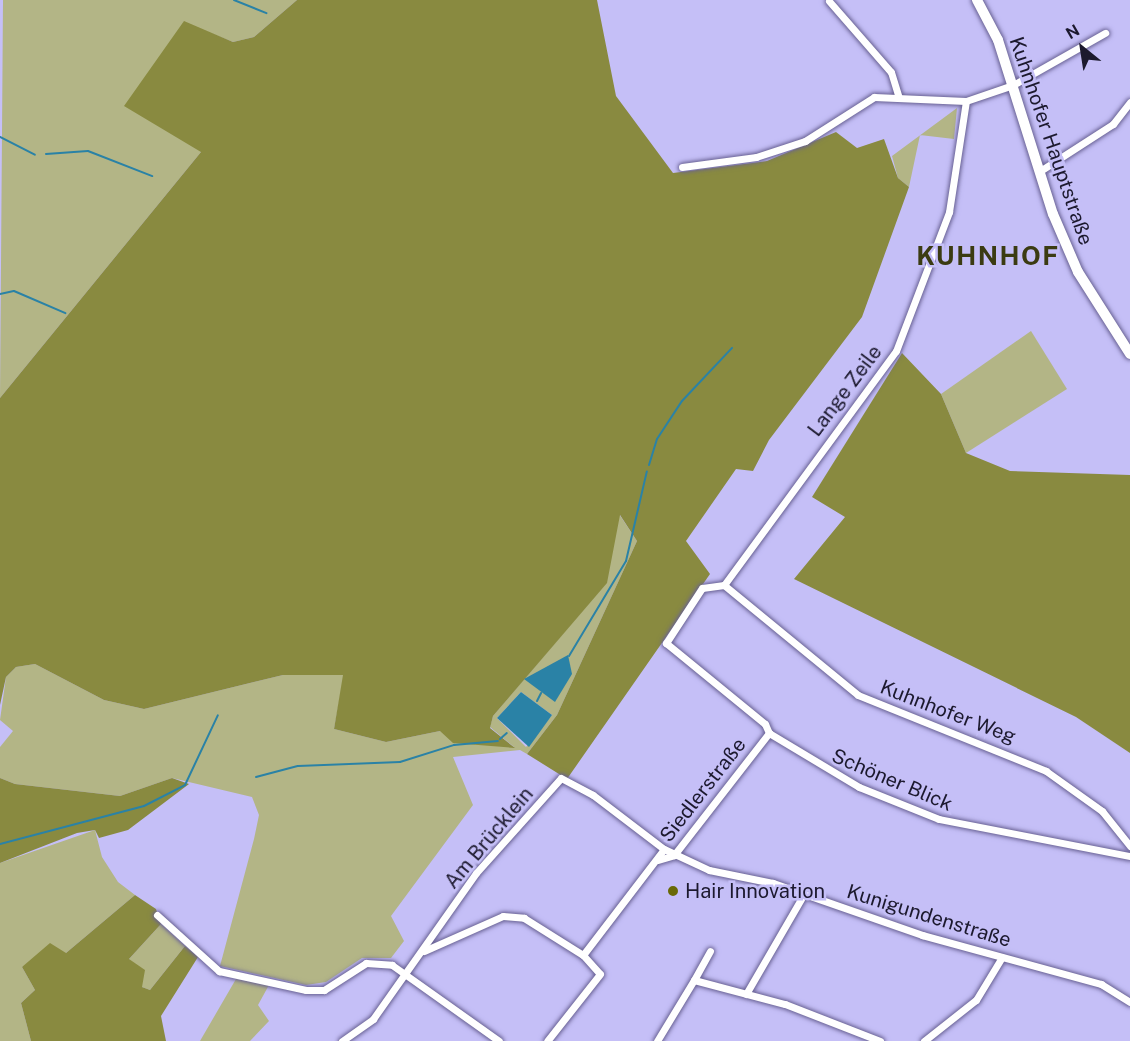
<!DOCTYPE html>
<html>
<head>
<meta charset="utf-8">
<style>
  body { margin:0 }
  #map { position:relative; width:1130px; height:1041px; overflow:hidden; background:#c5bff7; font-family:"Public Sans",sans-serif }
  div>[style] { position:absolute }
  .green>* { inset:0; background:#b3b586 }
  .forest>* { inset:0; background:#898a40 }
  .water>* { inset:0; background:#2a82a6 }
  .stream>* { height:2px; margin:-1px; padding:0 1px; transform-origin:1px; border-radius:1px; background:#2a82a6 }
  .roads { filter:drop-shadow(0 0 2px #686193) drop-shadow(0 0 2px #686193) }
  .street>* { height:7px; margin:-3.5px; padding:0 3.5px; transform-origin:3.5px; border-radius:3.5px; background:#fff }
  .secondary>* { height:10px; margin:-5px; padding:0 5px; transform-origin:5px; border-radius:5px; background:#fff }
  .dots>* { width:16px; height:16px; translate:-50% -50%; box-sizing:border-box; border:3px solid #c5bff7; border-radius:50% }
  span { translate:-50% -50%; white-space:nowrap; text-align:center; line-height:1.15; -webkit-text-stroke:5px #c5bff7; paint-order:stroke }
  .street-label { font-size:20px; color:#1c192e }
  .poi-label { font-size:20px; color:#1c192e }
  .left { translate:0 -50%; text-align:left }
  .district-label { font-size:26px; color:#3b3b12; font-weight:700; letter-spacing:1.5px }
  .north { position:absolute; left:1052px; top:18px; width:60px; height:60px; -webkit-text-stroke:4px #c5bff7; paint-order:stroke; rotate:330deg; font-size:16px; font-weight:700; line-height:24px; text-align:center; color:#1c192e }
  .north::after { content:''; display:block; margin:auto; width:21px; height:27px; background:#1c192e; clip-path:polygon(50% 0,100% 100%,50% 72%,0 100%) }
</style>
</head>
<body>
<div id="map">
  <div class="green">
    <div style="clip-path:polygon(3px 0,297px 0,254px 37px,233px 42px,183px 22px,201px 152px,0 398px)"></div>
    <div style="clip-path:polygon(957px 108px,954px 139px,920px 135px,909px 187px,898px 178px,892px 156px)"></div>
    <div style="clip-path:polygon(1031px 331px,1067px 389px,966px 453px,941px 394px)"></div>
    <div style="clip-path:polygon(evenodd,619px 514px,637px 541px,557px 715px,527px 754px,520px 750px,453px 757px,473px 805px,391px 916px,404px 941px,391px 958px,362px 958px,326px 982px,306px 985px,220px 966px,254px 839px,259px 815px,252px 797px,172px 778px,120px 796px,15px 784px,0 778px,0 747px,13px 731px,0 720px,6px 677px,16px 667px,35px 664px,104px 700px,144px 709px,283px 675px,344px 675px,334px 729px,386px 742px,440px 731px,514px 747px,490px 727px,493px 716px,606px 583px,619px 514px,521px 692px,552px 715px,526px 747px,497px 718px,521px 692px)"></div>
    <div style="clip-path:polygon(95px 830px,102px 857px,118px 882px,135px 895px,66px 953px,22px 967px,35px 990px,21px 1003px,31px 1041px,0 1041px,0 863px)"></div>
    <div style="clip-path:polygon(161px 924px,185px 946px,150px 990px,142px 987px,129px 959px)"></div>
    <div style="clip-path:polygon(236px 979px,269px 985px,258px 1005px,269px 1021px,250px 1041px,200px 1041px)"></div>
  </div>
  <div class="forest">
    <div style="clip-path:polygon(297px 0,597px 0,616px 96px,673px 173px,767px 161px,836px 132px,857px 148px,884px 139px,898px 178px,909px 187px,862px 317px,769px 440px,753px 471px,736px 469px,686px 541px,710px 574px,567px 779px,527px 754px,557px 715px,637px 541px,620px 515px,607px 583px,493px 716px,490px 728px,515px 748px,453px 743px,440px 731px,386px 742px,334px 729px,343px 675px,283px 675px,144px 709px,104px 700px,35px 664px,16px 667px,6px 677px,0 705px,0 398px,201px 152px,124px 106px,184px 21px,233px 42px,254px 37px)"></div>
    <div style="clip-path:polygon(902px 353px,941px 394px,966px 453px,1010px 471px,1130px 475px,1130px 753px,1076px 717px,794px 579px,845px 517px,812px 497px)"></div>
    <div style="clip-path:polygon(0 778px,15px 784px,120px 796px,172px 778px,189px 784px,128px 830px,99px 838px,95px 830px,77px 833px,0 863px)"></div>
    <div style="clip-path:polygon(135px 895px,156px 909px,161px 924px,129px 959px,145px 970px,142px 987px,150px 990px,185px 946px,198px 957px,161px 1016px,166px 1041px,31px 1041px,21px 1003px,35px 990px,22px 967px,50px 943px,66px 953px)"></div>
  </div>
  <div class="water">
    <div style="clip-path:polygon(568px 655px,572px 674px,555px 702px,524px 679px)"></div>
    <div style="clip-path:polygon(521px 692px,552px 715px,529px 747px,497px 718px)"></div>
  </div>
  <div class="stream">
    <div style="left:234px;top:0;width:35px;rotate:22deg"></div>
    <div style="left:0;top:137px;width:39px;rotate:27deg"></div>
    <div style="left:46px;top:154px;width:42px;rotate:-4.1deg"></div>
    <div style="left:88px;top:151px;width:69px;rotate:21.3deg"></div>
    <div style="left:0;top:294px;width:14px;rotate:-12deg"></div>
    <div style="left:14px;top:291px;width:56px;rotate:23.3deg"></div>
    <div style="left:649px;top:465px;width:27px;rotate:-73deg"></div>
    <div style="left:657px;top:439px;width:45px;rotate:-56.7deg"></div>
    <div style="left:682px;top:401px;width:73px;rotate:-46.7deg"></div>
    <div style="left:569px;top:656px;width:111px;rotate:-59deg"></div>
    <div style="left:626px;top:561px;width:92px;rotate:-76.9deg"></div>
    <div style="left:537px;top:701px;width:9px;rotate:-63deg"></div>
    <div style="left:500px;top:739px;width:9px;rotate:-41deg"></div>
    <div style="left:256px;top:777px;width:43px;rotate:-14.7deg"></div>
    <div style="left:298px;top:766px;width:102px;rotate:-2.2deg"></div>
    <div style="left:400px;top:762px;width:57px;rotate:-17.5deg"></div>
    <div style="left:454px;top:745px;width:44px;rotate:-5.2deg"></div>
    <div style="left:0;top:844px;width:149px;rotate:-14.8deg"></div>
    <div style="left:144px;top:806px;width:46px;rotate:-27.1deg"></div>
    <div style="left:185px;top:785px;width:77px;rotate:-64.8deg"></div>
  </div>
  <div class="roads">
    <div class="street">
      <div style="left:829px;top:1px;width:94px;rotate:48.9deg"></div>
      <div style="left:891px;top:72px;width:27px;rotate:73deg"></div>
      <div style="left:682px;top:167px;width:75px;rotate:-7.7deg"></div>
      <div style="left:756px;top:157px;width:52px;rotate:-18.1deg"></div>
      <div style="left:805px;top:141px;width:82px;rotate:-32.5deg"></div>
      <div style="left:874px;top:97px;width:92px;rotate:2.5deg"></div>
      <div style="left:966px;top:101px;width:50px;rotate:-18.8deg"></div>
      <div style="left:1013px;top:85px;width:106px;rotate:-29.5deg"></div>
      <div style="left:1040px;top:171px;width:87px;rotate:-32.8deg"></div>
      <div style="left:1113px;top:124px;width:28px;rotate:-52deg"></div>
      <div style="left:724px;top:585px;width:290px;rotate:-53.7deg"></div>
      <div style="left:896px;top:351px;width:149px;rotate:-69.1deg"></div>
      <div style="left:949px;top:212px;width:112px;rotate:-81.3deg"></div>
      <div style="left:724px;top:585px;width:173px;rotate:39.4deg"></div>
      <div style="left:858px;top:695px;width:203px;rotate:22deg"></div>
      <div style="left:1046px;top:771px;width:69px;rotate:35.5deg"></div>
      <div style="left:1102px;top:811px;width:45px;rotate:51.3deg"></div>
      <div style="left:724px;top:585px;width:22px;rotate:172deg"></div>
      <div style="left:702px;top:588px;width:66px;rotate:123.2deg"></div>
      <div style="left:666px;top:643px;width:128px;rotate:39.3deg"></div>
      <div style="left:765px;top:724px;width:10px;rotate:66deg"></div>
      <div style="left:769px;top:733px;width:105px;rotate:31deg"></div>
      <div style="left:859px;top:787px;width:86px;rotate:21.8deg"></div>
      <div style="left:939px;top:819px;width:195px;rotate:11deg"></div>
      <div style="left:658px;top:860px;width:17px;rotate:-17deg"></div>
      <div style="left:674px;top:855px;width:155px;rotate:-52.1deg"></div>
      <div style="left:157px;top:915px;width:84px;rotate:42.1deg"></div>
      <div style="left:219px;top:971px;width:89px;rotate:12.3deg"></div>
      <div style="left:306px;top:990px;width:18px"></div>
      <div style="left:324px;top:990px;width:50px;rotate:-32.7deg"></div>
      <div style="left:366px;top:963px;width:26px;rotate:4deg"></div>
      <div style="left:392px;top:965px;width:131px;rotate:35.4deg"></div>
      <div style="left:424px;top:951px;width:86px;rotate:-23.9deg"></div>
      <div style="left:503px;top:916px;width:21px;rotate:5deg"></div>
      <div style="left:524px;top:918px;width:70px;rotate:32.1deg"></div>
      <div style="left:583px;top:955px;width:25px;rotate:48deg"></div>
      <div style="left:600px;top:974px;width:85px;rotate:128.3deg"></div>
      <div style="left:583px;top:955px;width:133px;rotate:-52.6deg"></div>
      <div style="left:694px;top:980px;width:33px;rotate:-61deg"></div>
      <div style="left:746px;top:994px;width:110px;rotate:-59.9deg"></div>
      <div style="left:342px;top:1041px;width:38px;rotate:-35deg"></div>
      <div style="left:373px;top:1019px;width:179px;rotate:-54.8deg"></div>
      <div style="left:476px;top:873px;width:127px;rotate:-48.2deg"></div>
      <div style="left:561px;top:778px;width:36px;rotate:28deg"></div>
      <div style="left:593px;top:795px;width:89px;rotate:37.3deg"></div>
      <div style="left:664px;top:849px;width:50px;rotate:25deg"></div>
      <div style="left:709px;top:870px;width:65px;rotate:11.5deg"></div>
      <div style="left:773px;top:883px;width:158px;rotate:19.2deg"></div>
      <div style="left:922px;top:935px;width:186px;rotate:15.3deg"></div>
      <div style="left:1101px;top:984px;width:34px;rotate:32deg"></div>
      <div style="left:657px;top:1041px;width:71px;rotate:-58.8deg"></div>
      <div style="left:694px;top:980px;width:94px;rotate:14.8deg"></div>
      <div style="left:785px;top:1004px;width:102px;rotate:21.3deg"></div>
      <div style="left:924px;top:1041px;width:66px;rotate:-38.3deg"></div>
      <div style="left:976px;top:1000px;width:50px;rotate:-58.8deg"></div>
    </div>
    <div class="secondary">
      <div style="left:977px;top:0;width:45px;rotate:62.3deg"></div>
      <div style="left:998px;top:40px;width:182px;rotate:72.5deg"></div>
      <div style="left:1053px;top:214px;width:63px;rotate:66.7deg"></div>
      <div style="left:1078px;top:272px;width:97px;rotate:57.6deg"></div>
    </div>
  </div>
  <div class="dots">
    <div style="left:673px;top:891px;background:#696906"></div>
  </div>
  <div class="street-label">
    <span style="left:1051px;top:141px;rotate:71deg">Kuhnhofer Hauptstraße</span>
    <span style="left:845px;top:391px;rotate:-53deg">Lange Zeile</span>
    <span style="left:948px;top:712px;rotate:21deg">Kuhnhofer Weg</span>
    <span style="left:892px;top:780px;rotate:23deg">Schöner Blick</span>
    <span style="left:703px;top:790px;rotate:-52deg">Siedlerstraße</span>
    <span style="left:489px;top:838px;rotate:-50deg">Am Brücklein</span>
    <span style="left:929px;top:916px;rotate:17deg">Kunigundenstraße</span>
  </div>
  <div class="poi-label">
    <span class="left" style="left:685px;top:891px">Hair Innovation</span>
  </div>
  <div class="district-label">
    <span style="left:988px;top:256px">KUHNHOF</span>
  </div>
  <div class="north">N</div>
</div>
</body>
</html>
